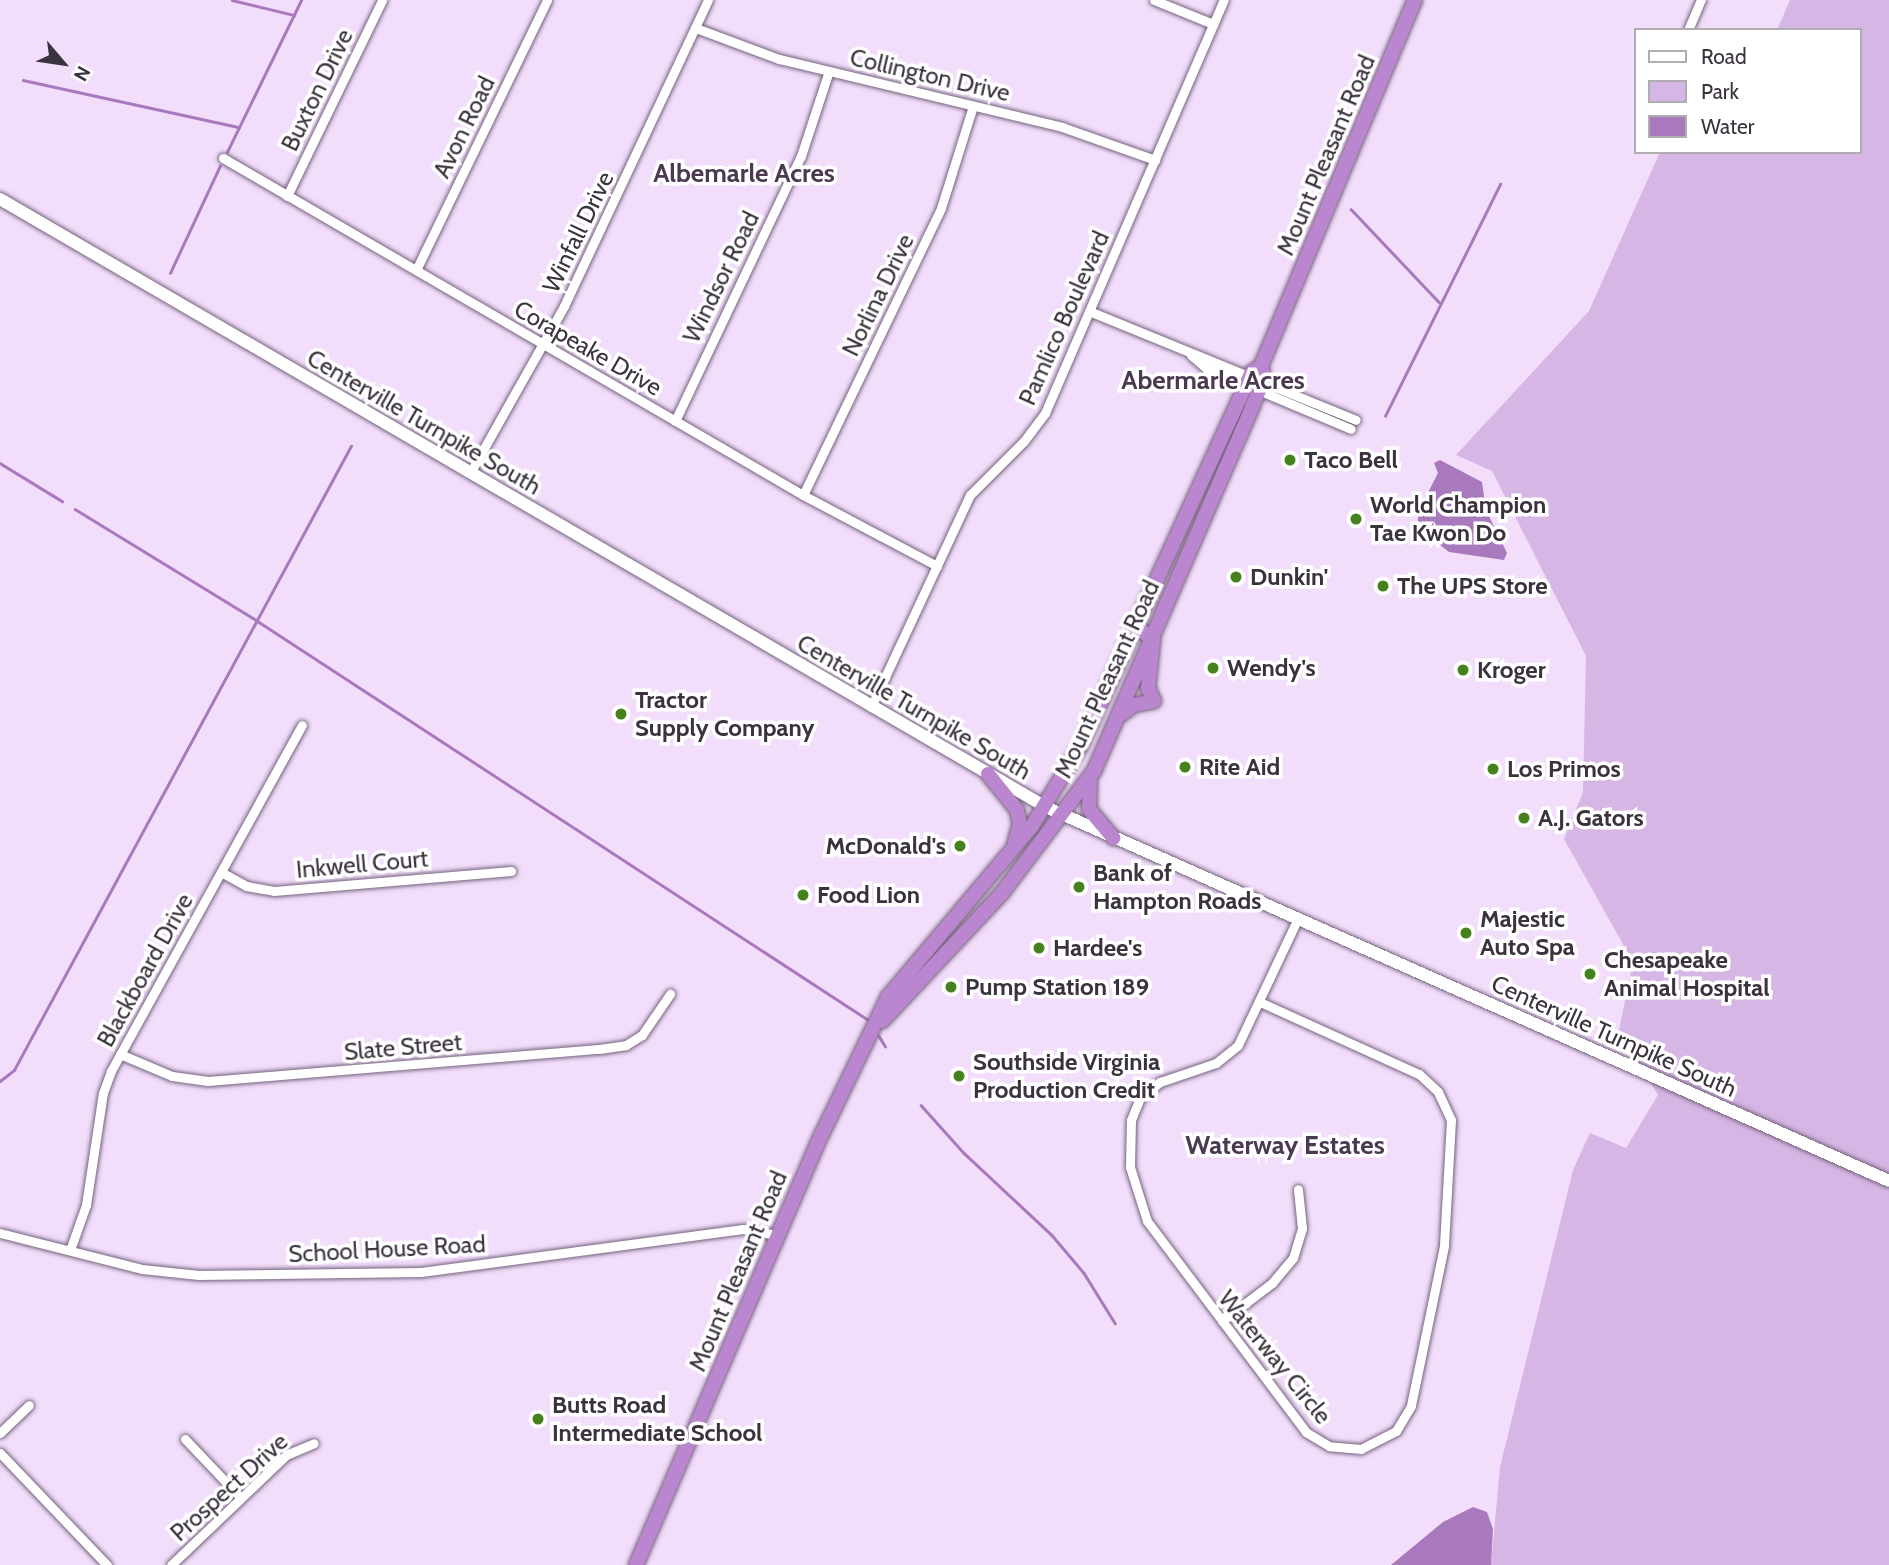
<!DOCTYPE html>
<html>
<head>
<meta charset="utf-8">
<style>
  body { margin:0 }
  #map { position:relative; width:1889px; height:1565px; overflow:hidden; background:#f2ddfb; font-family:Cabin,sans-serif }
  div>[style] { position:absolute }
  .green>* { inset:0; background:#d6b6e4 }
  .water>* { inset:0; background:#a979bd }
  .stream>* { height:2.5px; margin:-1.25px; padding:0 1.25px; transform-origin:1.25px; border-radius:1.25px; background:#a979bd }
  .roads { filter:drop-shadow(0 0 2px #75637c) drop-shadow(0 0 2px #75637c) }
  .minor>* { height:9px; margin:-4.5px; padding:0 4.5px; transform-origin:4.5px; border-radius:4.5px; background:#fff }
  .secondary>* { height:12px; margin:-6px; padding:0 6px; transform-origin:6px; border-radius:6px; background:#fff }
  .trunk>* { height:14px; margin:-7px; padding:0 7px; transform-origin:7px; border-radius:7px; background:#ba86cf }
  .dots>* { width:19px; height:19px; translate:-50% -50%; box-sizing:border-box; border:4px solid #fff; border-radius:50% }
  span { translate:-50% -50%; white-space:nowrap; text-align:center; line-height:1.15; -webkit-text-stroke:7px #fff; paint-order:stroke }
  .street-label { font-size:24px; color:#3a323d }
  .poi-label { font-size:24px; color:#3a323d; font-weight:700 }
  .left { translate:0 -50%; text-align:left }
  .right { translate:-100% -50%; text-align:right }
  .neighbourhood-label { font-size:26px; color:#4a3951; font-weight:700 }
  .legend { position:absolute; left:1634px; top:28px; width:228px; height:126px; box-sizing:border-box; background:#fff; border:2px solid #b0adb1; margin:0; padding:9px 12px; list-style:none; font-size:21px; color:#3a323d }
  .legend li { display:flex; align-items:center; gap:14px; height:35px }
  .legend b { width:35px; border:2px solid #b0adb1 }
  .north { position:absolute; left:28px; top:28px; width:70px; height:70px; -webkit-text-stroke:5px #fff; paint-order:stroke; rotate:119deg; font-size:19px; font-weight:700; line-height:28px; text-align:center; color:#3a323d }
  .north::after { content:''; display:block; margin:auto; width:24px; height:32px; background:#3a323d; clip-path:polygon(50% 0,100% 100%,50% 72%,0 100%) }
</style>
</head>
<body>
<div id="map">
  <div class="green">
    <div style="clip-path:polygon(1790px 0,1889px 0,1889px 1565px,1491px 1565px,1500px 1467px,1573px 1170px,1590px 1133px,1626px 1148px,1658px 1095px,1619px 1030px,1633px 962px,1564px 839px,1583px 792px,1586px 656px,1492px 471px,1456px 455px,1589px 311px,1660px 152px,1859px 152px,1859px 30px,1777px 30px)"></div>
  </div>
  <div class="water">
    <div style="clip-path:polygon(1440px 460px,1482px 482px,1486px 510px,1507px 553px,1504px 560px,1449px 552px,1417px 527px,1419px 510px,1438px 473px,1434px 463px)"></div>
    <div style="clip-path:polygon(1473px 1507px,1487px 1512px,1493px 1529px,1491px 1565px,1391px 1565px,1443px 1522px)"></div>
  </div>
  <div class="stream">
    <div style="left:232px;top:0;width:64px;rotate:13.6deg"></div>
    <div style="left:23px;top:80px;width:221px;rotate:12.3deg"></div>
    <div style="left:227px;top:152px;width:169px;rotate:-64deg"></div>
    <div style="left:1351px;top:209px;width:128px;rotate:46.6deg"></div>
    <div style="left:170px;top:273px;width:118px;rotate:-65deg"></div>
    <div style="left:1385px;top:416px;width:259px;rotate:-63.6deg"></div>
    <div style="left:0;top:463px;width:73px;rotate:31.5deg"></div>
    <div style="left:75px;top:509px;width:212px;rotate:31.5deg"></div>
    <div style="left:256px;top:620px;width:733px;rotate:33.15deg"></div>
    <div style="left:879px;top:1036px;width:12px;rotate:59deg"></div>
    <div style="left:0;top:1081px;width:18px;rotate:-38deg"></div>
    <div style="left:14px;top:1070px;width:709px;rotate:-61.63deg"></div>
    <div style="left:921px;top:1105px;width:64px;rotate:48.1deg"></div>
    <div style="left:964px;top:1153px;width:120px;rotate:43deg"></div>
    <div style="left:1052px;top:1235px;width:50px;rotate:49.9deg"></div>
    <div style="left:1084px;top:1273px;width:59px;rotate:58.2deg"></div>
  </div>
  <div class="roads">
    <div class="minor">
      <div style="left:1154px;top:0;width:64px;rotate:22.1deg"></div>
      <div style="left:696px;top:28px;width:89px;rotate:20.5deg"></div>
      <div style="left:779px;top:59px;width:291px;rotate:13.5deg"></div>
      <div style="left:1062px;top:127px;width:99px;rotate:19.5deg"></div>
      <div style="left:1688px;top:30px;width:33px;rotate:-67deg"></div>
      <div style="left:223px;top:158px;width:671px;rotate:30.16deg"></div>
      <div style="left:803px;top:495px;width:152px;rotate:27.9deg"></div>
      <div style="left:287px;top:196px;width:218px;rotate:-64.1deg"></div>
      <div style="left:416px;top:270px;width:300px;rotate:-64.1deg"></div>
      <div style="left:1089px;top:311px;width:288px;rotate:22.2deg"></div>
      <div style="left:1191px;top:355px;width:20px;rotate:41deg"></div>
      <div style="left:1206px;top:368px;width:157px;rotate:22.8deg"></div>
      <div style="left:675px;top:421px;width:293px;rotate:-64.6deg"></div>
      <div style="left:801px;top:156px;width:89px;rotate:-71.8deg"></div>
      <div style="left:470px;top:473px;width:192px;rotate:-60.6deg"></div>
      <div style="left:564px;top:306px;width:338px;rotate:-64.8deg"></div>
      <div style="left:803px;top:495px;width:318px;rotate:-64.3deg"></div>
      <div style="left:941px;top:208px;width:107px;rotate:-72.6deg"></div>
      <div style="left:871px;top:707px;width:234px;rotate:-65deg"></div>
      <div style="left:970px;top:495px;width:76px;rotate:-45deg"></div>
      <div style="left:1024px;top:441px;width:35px;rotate:-53deg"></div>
      <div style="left:1045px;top:413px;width:450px;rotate:-66.6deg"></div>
      <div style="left:221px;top:872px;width:29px;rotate:29deg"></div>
      <div style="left:246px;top:886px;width:28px;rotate:10deg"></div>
      <div style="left:274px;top:891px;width:238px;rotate:-4.8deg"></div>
      <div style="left:1260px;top:1002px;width:175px;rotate:24.4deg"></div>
      <div style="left:1419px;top:1074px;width:26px;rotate:43deg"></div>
      <div style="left:1438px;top:1092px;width:31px;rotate:65deg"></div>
      <div style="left:1451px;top:1120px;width:126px;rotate:93.2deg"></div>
      <div style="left:1444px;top:1246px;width:163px;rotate:101.7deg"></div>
      <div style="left:1411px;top:1406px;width:29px;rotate:121deg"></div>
      <div style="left:1396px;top:1431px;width:39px;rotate:153deg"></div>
      <div style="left:1361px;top:1449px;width:32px;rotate:-175deg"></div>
      <div style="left:1329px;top:1446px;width:27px;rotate:-149deg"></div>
      <div style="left:1306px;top:1432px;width:264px;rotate:-127deg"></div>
      <div style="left:1147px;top:1221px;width:57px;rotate:-107.5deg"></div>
      <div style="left:1130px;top:1167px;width:47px;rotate:-88.8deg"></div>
      <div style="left:1131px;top:1120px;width:24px;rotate:-68deg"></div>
      <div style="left:1140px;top:1098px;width:26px;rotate:-39deg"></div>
      <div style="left:1160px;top:1082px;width:59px;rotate:-18.7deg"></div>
      <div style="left:1216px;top:1063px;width:28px;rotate:-39deg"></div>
      <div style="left:1238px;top:1045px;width:140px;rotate:-64.7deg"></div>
      <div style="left:120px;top:1054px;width:56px;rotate:22.9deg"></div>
      <div style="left:172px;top:1076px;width:36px;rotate:8deg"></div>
      <div style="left:208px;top:1081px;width:392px;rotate:-4.7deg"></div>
      <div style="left:599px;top:1049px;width:27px;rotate:-8deg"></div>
      <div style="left:626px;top:1045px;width:19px;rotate:-32deg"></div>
      <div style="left:642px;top:1035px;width:50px;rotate:-55.7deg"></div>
      <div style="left:0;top:1233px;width:146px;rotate:14.2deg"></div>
      <div style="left:142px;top:1269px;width:57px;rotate:6deg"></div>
      <div style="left:199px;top:1275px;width:222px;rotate:-0.8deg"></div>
      <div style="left:421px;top:1272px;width:325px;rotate:-7.6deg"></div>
      <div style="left:743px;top:1229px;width:36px;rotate:10deg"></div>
      <div style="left:70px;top:1250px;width:48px;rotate:-70.4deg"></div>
      <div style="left:86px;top:1205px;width:113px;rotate:-81.4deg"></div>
      <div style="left:103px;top:1093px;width:23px;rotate:-70deg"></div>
      <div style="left:111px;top:1071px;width:395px;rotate:-61.1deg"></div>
      <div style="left:1222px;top:1321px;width:63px;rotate:-37.2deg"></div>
      <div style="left:1272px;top:1283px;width:33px;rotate:-50deg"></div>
      <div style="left:1293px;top:1258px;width:31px;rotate:-73deg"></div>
      <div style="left:1302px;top:1228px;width:39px;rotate:-96deg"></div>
      <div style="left:0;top:1433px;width:40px;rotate:-44deg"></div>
      <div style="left:185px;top:1439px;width:81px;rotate:46.5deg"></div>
      <div style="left:0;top:1453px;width:155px;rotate:46.3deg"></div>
      <div style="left:171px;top:1565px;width:159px;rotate:-43.7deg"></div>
      <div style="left:286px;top:1455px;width:30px;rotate:-23deg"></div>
    </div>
    <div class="secondary">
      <div style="left:0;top:199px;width:1210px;rotate:30.17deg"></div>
      <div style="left:1046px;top:807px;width:922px;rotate:23.92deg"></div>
    </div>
    <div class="trunk">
      <div style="left:1122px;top:714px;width:15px;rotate:-37deg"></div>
      <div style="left:1134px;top:705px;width:20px;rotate:-11deg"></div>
      <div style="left:1154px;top:701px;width:14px;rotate:-115deg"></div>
      <div style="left:1148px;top:688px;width:48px;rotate:-84.1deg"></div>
      <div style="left:1153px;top:640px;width:23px;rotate:-140deg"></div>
      <div style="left:988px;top:774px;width:46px;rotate:51.1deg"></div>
      <div style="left:1017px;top:810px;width:14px;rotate:78deg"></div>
      <div style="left:1020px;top:824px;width:19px;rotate:106deg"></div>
      <div style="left:1090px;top:782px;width:27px;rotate:92deg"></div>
      <div style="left:1089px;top:809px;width:38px;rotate:50deg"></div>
      <div style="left:882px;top:1021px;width:175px;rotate:-46.8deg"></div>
      <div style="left:1002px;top:893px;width:153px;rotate:-53deg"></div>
      <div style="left:1094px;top:771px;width:397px;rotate:-66.5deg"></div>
      <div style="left:1252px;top:407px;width:30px;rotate:-67deg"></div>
      <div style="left:1264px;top:379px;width:13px;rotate:-103deg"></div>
      <div style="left:636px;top:1565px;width:469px;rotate:-66.7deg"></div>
      <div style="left:822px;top:1134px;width:152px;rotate:-64.3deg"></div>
      <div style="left:888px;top:997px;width:224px;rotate:-49.9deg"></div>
      <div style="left:1032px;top:826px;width:95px;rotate:-58.8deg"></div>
      <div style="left:1081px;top:745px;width:409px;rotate:-65.4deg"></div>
      <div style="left:1251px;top:373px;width:12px;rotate:-35deg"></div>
      <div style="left:1261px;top:366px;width:397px;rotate:-67.2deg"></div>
    </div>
  </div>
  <div class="dots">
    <div style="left:1290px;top:460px;background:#45811d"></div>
    <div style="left:1356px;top:519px;background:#45811d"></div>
    <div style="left:1236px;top:577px;background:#45811d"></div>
    <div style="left:1383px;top:586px;background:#45811d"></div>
    <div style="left:1213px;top:668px;background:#45811d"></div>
    <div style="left:1463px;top:670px;background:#45811d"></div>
    <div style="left:621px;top:714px;background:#45811d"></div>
    <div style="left:1185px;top:767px;background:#45811d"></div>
    <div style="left:1493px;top:769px;background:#45811d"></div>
    <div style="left:1524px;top:818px;background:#45811d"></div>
    <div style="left:960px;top:846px;background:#45811d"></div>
    <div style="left:1079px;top:887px;background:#45811d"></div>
    <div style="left:803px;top:895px;background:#45811d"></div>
    <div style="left:1466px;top:933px;background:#45811d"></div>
    <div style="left:1039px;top:948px;background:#45811d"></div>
    <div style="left:1590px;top:974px;background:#45811d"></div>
    <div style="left:951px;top:987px;background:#45811d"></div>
    <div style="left:959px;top:1076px;background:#45811d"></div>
    <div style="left:538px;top:1419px;background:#45811d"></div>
  </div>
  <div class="street-label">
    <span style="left:930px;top:75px;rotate:13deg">Collington Drive</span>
    <span style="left:317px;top:90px;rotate:-64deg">Buxton Drive</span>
    <span style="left:464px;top:127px;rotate:-64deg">Avon Road</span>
    <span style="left:1326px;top:155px;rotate:-67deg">Mount Pleasant Road</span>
    <span style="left:578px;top:232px;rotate:-64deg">Winfall Drive</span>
    <span style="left:721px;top:277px;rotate:-64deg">Windsor Road</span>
    <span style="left:878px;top:295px;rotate:-64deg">Norlina Drive</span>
    <span style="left:1064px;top:318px;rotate:-66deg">Pamlico Boulevard</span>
    <span style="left:588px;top:348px;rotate:30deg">Corapeake Drive</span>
    <span style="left:424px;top:422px;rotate:30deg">Centerville Turnpike South</span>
    <span style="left:1107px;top:679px;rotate:-65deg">Mount Pleasant Road</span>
    <span style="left:914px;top:707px;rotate:30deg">Centerville Turnpike South</span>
    <span style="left:362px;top:864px;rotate:-5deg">Inkwell Court</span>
    <span style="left:145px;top:970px;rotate:-61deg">Blackboard Drive</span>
    <span style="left:1614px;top:1036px;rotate:24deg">Centerville Turnpike South</span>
    <span style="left:403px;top:1047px;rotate:-5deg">Slate Street</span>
    <span style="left:387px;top:1249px;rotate:-3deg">School House Road</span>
    <span style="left:738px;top:1271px;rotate:-67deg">Mount Pleasant Road</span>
    <span style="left:1275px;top:1357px;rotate:51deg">Waterway Circle</span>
    <span style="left:229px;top:1487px;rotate:-42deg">Prospect Drive</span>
  </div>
  <div class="poi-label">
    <span class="left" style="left:1304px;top:460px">Taco Bell</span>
    <span class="left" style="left:1370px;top:519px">World Champion<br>Tae Kwon Do</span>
    <span class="left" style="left:1250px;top:577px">Dunkin'</span>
    <span class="left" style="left:1397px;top:586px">The UPS Store</span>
    <span class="left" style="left:1227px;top:668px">Wendy's</span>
    <span class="left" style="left:1477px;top:670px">Kroger</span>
    <span class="left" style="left:635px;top:714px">Tractor<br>Supply Company</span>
    <span class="left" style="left:1199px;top:767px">Rite Aid</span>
    <span class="left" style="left:1507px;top:769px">Los Primos</span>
    <span class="left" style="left:1538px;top:818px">A.J. Gators</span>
    <span class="right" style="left:946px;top:846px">McDonald's</span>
    <span class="left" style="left:1093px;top:887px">Bank of<br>Hampton Roads</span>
    <span class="left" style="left:817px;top:895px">Food Lion</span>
    <span class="left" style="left:1480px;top:933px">Majestic<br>Auto Spa</span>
    <span class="left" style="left:1053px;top:948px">Hardee's</span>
    <span class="left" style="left:1604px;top:974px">Chesapeake<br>Animal Hospital</span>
    <span class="left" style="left:965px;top:987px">Pump Station 189</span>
    <span class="left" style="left:973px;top:1076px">Southside Virginia<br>Production Credit</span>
    <span class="left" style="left:552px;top:1419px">Butts Road<br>Intermediate School</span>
  </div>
  <div class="neighbourhood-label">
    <span style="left:744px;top:174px">Albemarle Acres</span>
    <span style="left:1213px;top:381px">Abermarle Acres</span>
    <span style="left:1285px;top:1146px">Waterway Estates</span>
  </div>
  <ul class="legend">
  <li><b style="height:9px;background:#fff"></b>Road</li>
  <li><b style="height:19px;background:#d6b6e4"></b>Park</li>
  <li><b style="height:19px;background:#a979bd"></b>Water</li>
  </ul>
  <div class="north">N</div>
</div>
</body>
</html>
